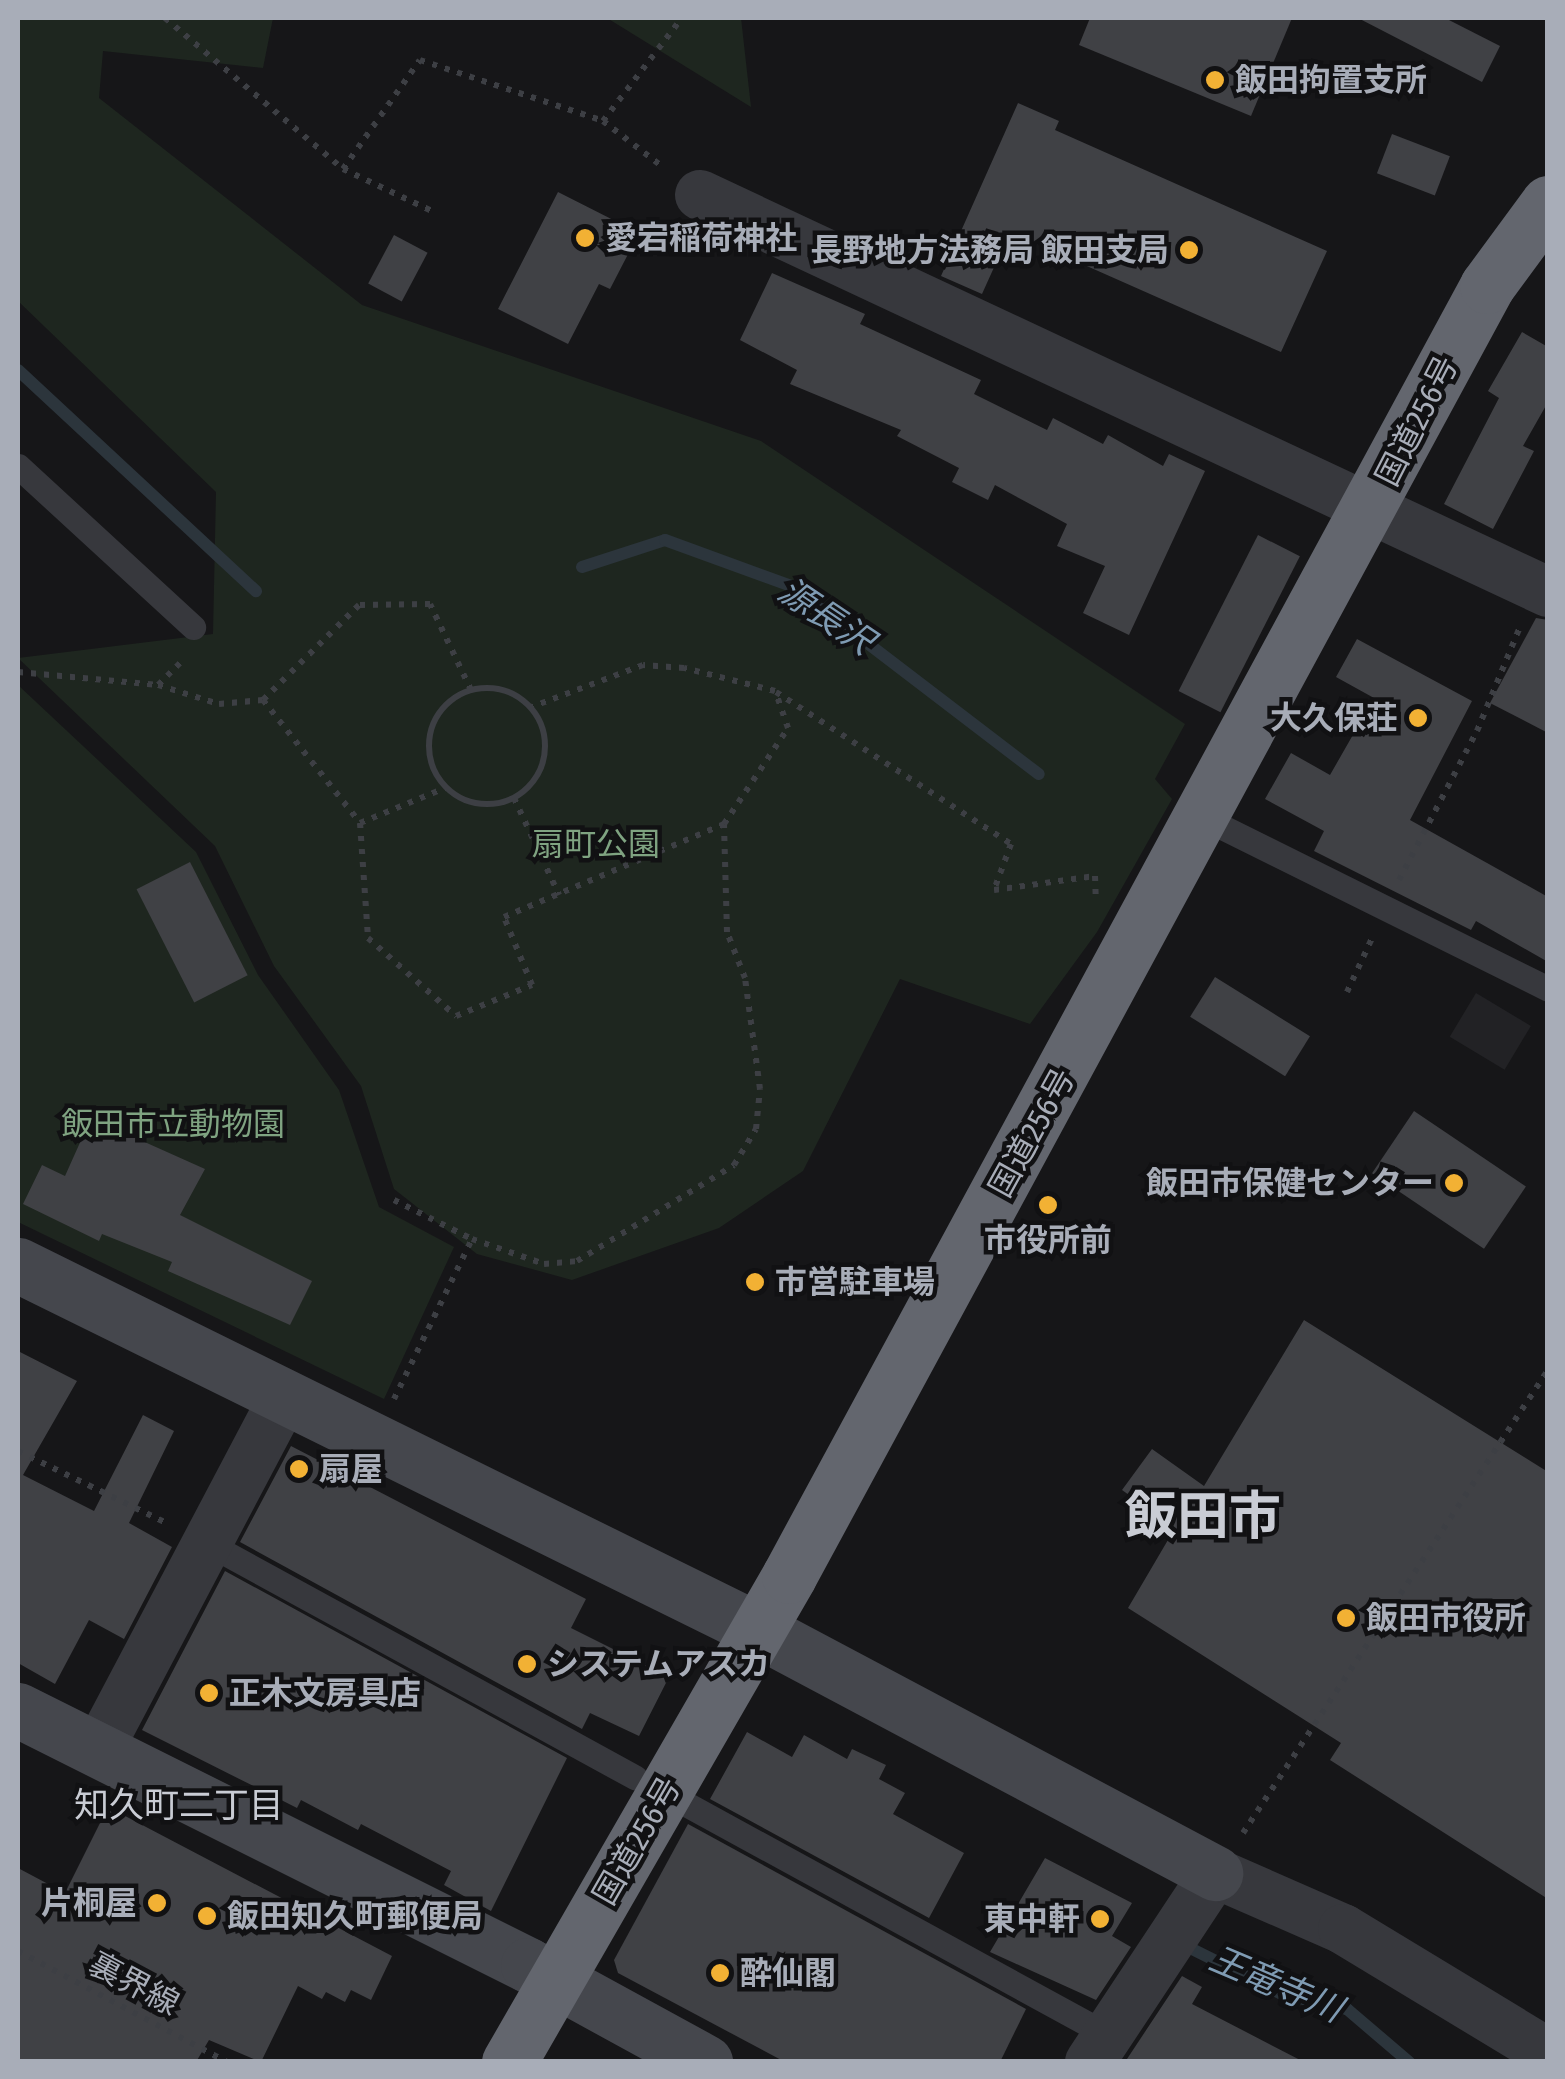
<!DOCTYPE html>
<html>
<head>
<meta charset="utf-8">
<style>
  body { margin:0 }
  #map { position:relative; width:1565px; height:2079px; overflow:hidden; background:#161618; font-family:"Fira Sans Condensed","Noto Sans JP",sans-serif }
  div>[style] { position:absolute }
  .built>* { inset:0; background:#222225; transform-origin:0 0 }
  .green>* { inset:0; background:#1e261f }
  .stream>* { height:12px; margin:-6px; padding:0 6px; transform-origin:6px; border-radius:6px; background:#2c353c }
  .building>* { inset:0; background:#404145; transform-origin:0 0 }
  .path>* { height:6px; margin-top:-3px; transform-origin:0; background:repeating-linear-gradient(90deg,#3d3f44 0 5px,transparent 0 13px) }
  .path>.ring { margin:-3px; padding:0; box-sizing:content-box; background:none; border:6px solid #3d3f44; border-radius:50% }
  .lane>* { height:25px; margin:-12.5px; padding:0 12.5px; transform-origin:12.5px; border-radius:12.5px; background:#37383d }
  .street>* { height:50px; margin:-25px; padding:0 25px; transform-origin:25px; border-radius:25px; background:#37383d }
  .secondary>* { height:55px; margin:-27.5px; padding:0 27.5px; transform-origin:27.5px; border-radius:27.5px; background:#45474d }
  .highway>* { height:55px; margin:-27.5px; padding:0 27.5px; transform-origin:27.5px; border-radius:27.5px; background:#63666e }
  .dots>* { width:28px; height:28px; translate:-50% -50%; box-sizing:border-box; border:5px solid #111113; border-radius:50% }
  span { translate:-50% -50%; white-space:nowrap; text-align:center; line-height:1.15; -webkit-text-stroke:9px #111113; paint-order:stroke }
  .poi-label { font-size:32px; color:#a8adb8; font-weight:700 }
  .left { translate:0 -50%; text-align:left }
  .right { translate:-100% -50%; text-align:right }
  .street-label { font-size:32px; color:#a8adb8 }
  .park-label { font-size:32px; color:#7fa381 }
  .water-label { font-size:35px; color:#7f9bb3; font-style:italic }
  .neighbourhood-label { font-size:35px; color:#c9ccd4 }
  .town-label { font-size:52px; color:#c9ccd4; font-weight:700 }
  .frame { position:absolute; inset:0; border:20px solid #a8adb8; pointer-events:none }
</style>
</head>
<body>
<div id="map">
  <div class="built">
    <div style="left:1476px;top:993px;width:64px;height:51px;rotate:31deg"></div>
  </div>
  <div class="green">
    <div style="clip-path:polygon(18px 18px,273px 18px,263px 68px,103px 51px,99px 98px,362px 305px,761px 441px,1185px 724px,1155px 779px,1172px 799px,1097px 932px,1030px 1024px,900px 979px,803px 1171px,719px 1228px,572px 1280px,477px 1254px,394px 1189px,361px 1086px,274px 966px,215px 846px,18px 658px,213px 634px,216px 492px,18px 301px)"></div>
    <div style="clip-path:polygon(607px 18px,741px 18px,751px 107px)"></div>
    <div style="clip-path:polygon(18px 685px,196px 852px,258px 975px,339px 1090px,379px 1207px,454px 1247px,384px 1399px,18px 1222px)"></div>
  </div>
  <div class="stream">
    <div style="left:18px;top:370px;width:325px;rotate:42.9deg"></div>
    <div style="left:582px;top:567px;width:87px;rotate:-18deg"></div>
    <div style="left:665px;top:540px;width:137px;rotate:20deg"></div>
    <div style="left:794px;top:587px;width:308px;rotate:37.4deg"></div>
    <div style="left:1188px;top:1947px;width:105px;rotate:26.6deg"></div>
    <div style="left:1282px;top:1994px;width:67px;rotate:13deg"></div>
    <div style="left:1347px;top:2009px;width:82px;rotate:40.5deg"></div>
  </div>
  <div class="building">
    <div style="clip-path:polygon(1090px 18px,1292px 18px,1251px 116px,1079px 45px)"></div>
    <div style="clip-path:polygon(1358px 18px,1445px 18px,1500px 46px,1482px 82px)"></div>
    <div style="clip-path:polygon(1018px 103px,1059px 121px,1055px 130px,1327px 251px,1281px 352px,1010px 232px,982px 294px,941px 276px)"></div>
    <div style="left:1392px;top:134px;width:62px;height:42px;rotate:21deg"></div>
    <div style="clip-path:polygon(558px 192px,639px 233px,610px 289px,599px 284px,568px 344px,498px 309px)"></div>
    <div style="left:394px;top:235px;width:38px;height:55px;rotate:28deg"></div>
    <div style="clip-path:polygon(772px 273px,865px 314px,860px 324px,981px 380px,974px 394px,1047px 430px,1053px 418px,1103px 444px,1108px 435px,1163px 466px,1169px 454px,1205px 471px,1129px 635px,1083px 613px,1105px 566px,1057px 546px,1067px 524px,995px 485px,988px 500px,952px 482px,959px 468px,897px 436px,901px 430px,790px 384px,797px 370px,740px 340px)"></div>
    <div style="clip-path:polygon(1522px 332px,1548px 347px,1548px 402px,1523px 446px,1534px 451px,1493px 529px,1444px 504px,1499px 398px,1488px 391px)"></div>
    <div style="left:1258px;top:535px;width:47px;height:175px;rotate:27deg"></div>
    <div style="clip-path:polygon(1536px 618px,1548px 620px,1548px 733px,1490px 703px)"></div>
    <div style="clip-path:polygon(1357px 639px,1472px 701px,1410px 820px,1548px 897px,1548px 962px,1476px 921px,1471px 930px,1314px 851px,1324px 831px,1265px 799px,1291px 753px,1330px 775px,1374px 698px,1336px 677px)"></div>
    <div style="left:190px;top:862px;width:127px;height:60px;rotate:63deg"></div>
    <div style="left:1215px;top:977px;width:112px;height:47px;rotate:32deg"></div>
    <div style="left:1414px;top:1111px;width:135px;height:75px;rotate:34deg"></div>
    <div style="clip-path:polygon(91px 1118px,205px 1169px,180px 1215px,312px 1281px,290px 1325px,168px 1271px,172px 1262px,102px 1234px,99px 1241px,23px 1204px,42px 1165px,65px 1176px)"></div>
    <div style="clip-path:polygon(1304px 1320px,1548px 1472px,1548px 1899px,1330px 1760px,1341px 1743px,1128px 1608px,1175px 1528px,1122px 1490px,1152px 1449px,1204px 1486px)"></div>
    <div style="clip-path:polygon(18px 1351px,77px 1381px,23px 1475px,94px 1511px,143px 1415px,174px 1431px,129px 1523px,172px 1547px,124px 1639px,89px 1620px,55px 1684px,18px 1663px)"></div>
    <div style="clip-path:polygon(291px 1446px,586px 1599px,571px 1628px,669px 1677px,639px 1736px,590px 1713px,582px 1729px,240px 1542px)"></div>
    <div style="clip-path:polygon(225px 1571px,567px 1758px,491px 1911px,444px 1885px,451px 1871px,361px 1824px,358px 1830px,301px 1800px,297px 1808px,142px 1730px)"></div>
    <div style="clip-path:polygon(747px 1732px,792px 1757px,804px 1735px,847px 1759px,852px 1749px,886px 1765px,879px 1779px,905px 1793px,893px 1814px,964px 1853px,929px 1918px,710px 1799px)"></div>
    <div style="clip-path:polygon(108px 1807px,392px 1956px,371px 2000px,351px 1990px,345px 2002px,326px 1992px,322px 1999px,298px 1986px,261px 2062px,209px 2040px,196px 2062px,18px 2062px,18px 1868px,65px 1893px)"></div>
    <div style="clip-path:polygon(688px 1824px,1026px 2009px,1000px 2062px,785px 2062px,618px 1973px,614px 1960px)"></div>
    <div style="clip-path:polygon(1045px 1858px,1132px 1903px,1112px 1936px,1131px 1947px,1096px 2000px,990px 1952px)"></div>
    <div style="clip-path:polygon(1182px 1976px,1202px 1987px,1192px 2004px,1304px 2062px,1125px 2062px)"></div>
  </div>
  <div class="path">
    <div style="left:165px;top:18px;width:233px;rotate:40.3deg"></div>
    <div style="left:343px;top:169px;width:133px;rotate:-54.8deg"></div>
    <div style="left:420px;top:60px;width:193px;rotate:18.4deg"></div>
    <div style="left:603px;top:121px;width:76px;rotate:37.5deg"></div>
    <div style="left:603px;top:121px;width:128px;rotate:-52.6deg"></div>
    <div style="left:343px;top:169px;width:103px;rotate:25.3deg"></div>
    <div style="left:18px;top:672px;width:141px;rotate:5.3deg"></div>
    <div style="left:158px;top:685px;width:64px;rotate:17.3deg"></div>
    <div style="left:219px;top:704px;width:44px;rotate:-5.2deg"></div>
    <div style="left:158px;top:685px;width:35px;rotate:-45deg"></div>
    <div class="ring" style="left:429px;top:688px;width:110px;height:110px"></div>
    <div style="left:471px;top:690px;width:95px;rotate:-115.5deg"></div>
    <div style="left:430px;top:604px;width:71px;rotate:179.2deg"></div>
    <div style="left:359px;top:605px;width:135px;rotate:135.3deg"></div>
    <div style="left:263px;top:700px;width:157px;rotate:51.7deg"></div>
    <div style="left:360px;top:823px;width:115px;rotate:86deg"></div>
    <div style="left:368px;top:938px;width:118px;rotate:41.6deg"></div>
    <div style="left:456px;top:1016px;width:82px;rotate:-22.2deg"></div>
    <div style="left:532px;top:985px;width:74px;rotate:-112.4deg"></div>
    <div style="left:504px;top:917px;width:239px;rotate:-22.9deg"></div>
    <div style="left:776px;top:692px;width:280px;rotate:32.9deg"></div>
    <div style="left:1011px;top:844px;width:49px;rotate:110.3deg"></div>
    <div style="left:994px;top:890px;width:102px;rotate:-7.9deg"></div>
    <div style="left:1095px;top:876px;width:26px;rotate:88deg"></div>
    <div style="left:514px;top:798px;width:107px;rotate:65.1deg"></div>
    <div style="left:360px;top:823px;width:92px;rotate:-22.4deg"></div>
    <div style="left:1399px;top:880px;width:168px;rotate:-62.4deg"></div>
    <div style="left:1477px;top:731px;width:110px;rotate:-67.6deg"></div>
    <div style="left:1347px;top:992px;width:62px;rotate:-65.1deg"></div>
    <div style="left:394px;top:1200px;width:87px;rotate:26.6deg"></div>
    <div style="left:394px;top:1399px;width:178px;rotate:-64deg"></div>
    <div style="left:472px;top:1239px;width:76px;rotate:19.1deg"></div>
    <div style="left:544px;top:1264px;width:33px;rotate:-5deg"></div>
    <div style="left:577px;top:1261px;width:184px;rotate:-31.4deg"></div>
    <div style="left:734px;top:1165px;width:42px;rotate:-58.6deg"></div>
    <div style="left:756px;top:1129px;width:40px;rotate:-84.3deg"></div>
    <div style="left:760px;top:1089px;width:112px;rotate:-97.7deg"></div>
    <div style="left:745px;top:978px;width:49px;rotate:-111.4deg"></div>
    <div style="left:727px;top:932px;width:108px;rotate:-91.6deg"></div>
    <div style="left:724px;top:824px;width:115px;rotate:-56.3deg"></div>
    <div style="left:788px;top:728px;width:39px;rotate:-109deg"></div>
    <div style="left:775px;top:691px;width:94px;rotate:-165.8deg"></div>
    <div style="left:684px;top:668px;width:41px;rotate:-175.8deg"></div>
    <div style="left:643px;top:665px;width:120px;rotate:159.4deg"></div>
    <div style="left:18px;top:1451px;width:165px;rotate:25.9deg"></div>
    <div style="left:1243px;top:1833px;width:554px;rotate:-56.63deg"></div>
    <div style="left:18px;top:1951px;width:237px;rotate:28deg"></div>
  </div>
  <div class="lane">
    <div style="left:18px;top:466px;width:238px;rotate:42.6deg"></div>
    <div style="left:1204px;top:818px;width:384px;rotate:26.4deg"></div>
    <div style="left:207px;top:1543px;width:488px;rotate:28.7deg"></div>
    <div style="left:686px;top:1804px;width:479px;rotate:28.7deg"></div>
  </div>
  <div class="street">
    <div style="left:700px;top:195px;width:936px;rotate:25.09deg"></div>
    <div style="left:97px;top:1752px;width:403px;rotate:-62.2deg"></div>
    <div style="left:1090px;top:2062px;width:227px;rotate:-56.5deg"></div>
    <div style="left:1215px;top:1873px;width:140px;rotate:23.6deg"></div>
    <div style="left:1343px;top:1929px;width:240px;rotate:31.2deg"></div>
  </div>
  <div class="secondary">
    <div style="left:18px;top:1265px;width:825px;rotate:26.25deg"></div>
    <div style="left:758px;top:1630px;width:518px;rotate:28deg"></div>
    <div style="left:18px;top:1710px;width:570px;rotate:26.57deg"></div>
    <div style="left:528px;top:1965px;width:202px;rotate:28.7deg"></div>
  </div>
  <div class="highway">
    <div style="left:509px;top:2062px;width:561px;rotate:-60.05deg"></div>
    <div style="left:789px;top:1576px;width:1467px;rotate:-61.58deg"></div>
    <div style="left:1487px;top:286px;width:103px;rotate:-53.7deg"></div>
  </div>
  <div class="dots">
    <div style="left:1215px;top:80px;background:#f2b134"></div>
    <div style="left:585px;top:238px;background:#f2b134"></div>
    <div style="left:1189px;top:250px;background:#f2b134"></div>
    <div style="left:1418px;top:718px;background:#f2b134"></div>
    <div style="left:1454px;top:1183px;background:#f2b134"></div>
    <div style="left:1048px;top:1205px;background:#f2b134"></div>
    <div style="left:755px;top:1282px;background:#f2b134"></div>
    <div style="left:299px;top:1469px;background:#f2b134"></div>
    <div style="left:1346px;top:1618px;background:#f2b134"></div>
    <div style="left:527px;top:1664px;background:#f2b134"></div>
    <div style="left:209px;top:1693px;background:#f2b134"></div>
    <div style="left:157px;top:1903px;background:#f2b134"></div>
    <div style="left:207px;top:1916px;background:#f2b134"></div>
    <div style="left:1100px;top:1919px;background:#f2b134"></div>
    <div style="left:720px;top:1973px;background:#f2b134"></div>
  </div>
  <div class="poi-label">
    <span class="left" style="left:1235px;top:80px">飯田拘置支所</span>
    <span class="left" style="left:605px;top:238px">愛宕稲荷神社</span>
    <span class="right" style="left:1169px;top:250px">長野地方法務局 飯田支局</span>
    <span class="right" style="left:1398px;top:718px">大久保荘</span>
    <span class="right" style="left:1434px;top:1183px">飯田市保健センター</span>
    <span style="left:1048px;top:1240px">市役所前</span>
    <span class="left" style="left:775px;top:1282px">市営駐車場</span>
    <span class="left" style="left:319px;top:1469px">扇屋</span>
    <span class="left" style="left:1366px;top:1618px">飯田市役所</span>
    <span class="left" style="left:547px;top:1664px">システムアスカ</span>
    <span class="left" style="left:229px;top:1693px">正木文房具店</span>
    <span class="right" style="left:137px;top:1903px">片桐屋</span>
    <span class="left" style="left:227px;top:1916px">飯田知久町郵便局</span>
    <span class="right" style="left:1080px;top:1919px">東中軒</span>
    <span class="left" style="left:740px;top:1973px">酔仙閣</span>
  </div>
  <div class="street-label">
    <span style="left:1417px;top:421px;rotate:-63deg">国道256号</span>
    <span style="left:1032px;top:1133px;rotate:-61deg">国道256号</span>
    <span style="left:637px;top:1841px;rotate:-60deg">国道256号</span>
    <span style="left:134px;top:1984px;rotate:28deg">裏界線</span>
  </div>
  <div class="park-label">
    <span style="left:596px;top:844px">扇町公園</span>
    <span style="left:173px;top:1124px">飯田市立動物園</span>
  </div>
  <div class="water-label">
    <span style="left:826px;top:616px;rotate:34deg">源長沢</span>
    <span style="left:1276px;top:1984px;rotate:23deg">王竜寺川</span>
  </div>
  <div class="neighbourhood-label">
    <span style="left:179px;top:1805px">知久町二丁目</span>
  </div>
  <div class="town-label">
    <span style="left:1203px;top:1517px">飯田市</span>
  </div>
  <div class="frame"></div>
</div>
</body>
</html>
